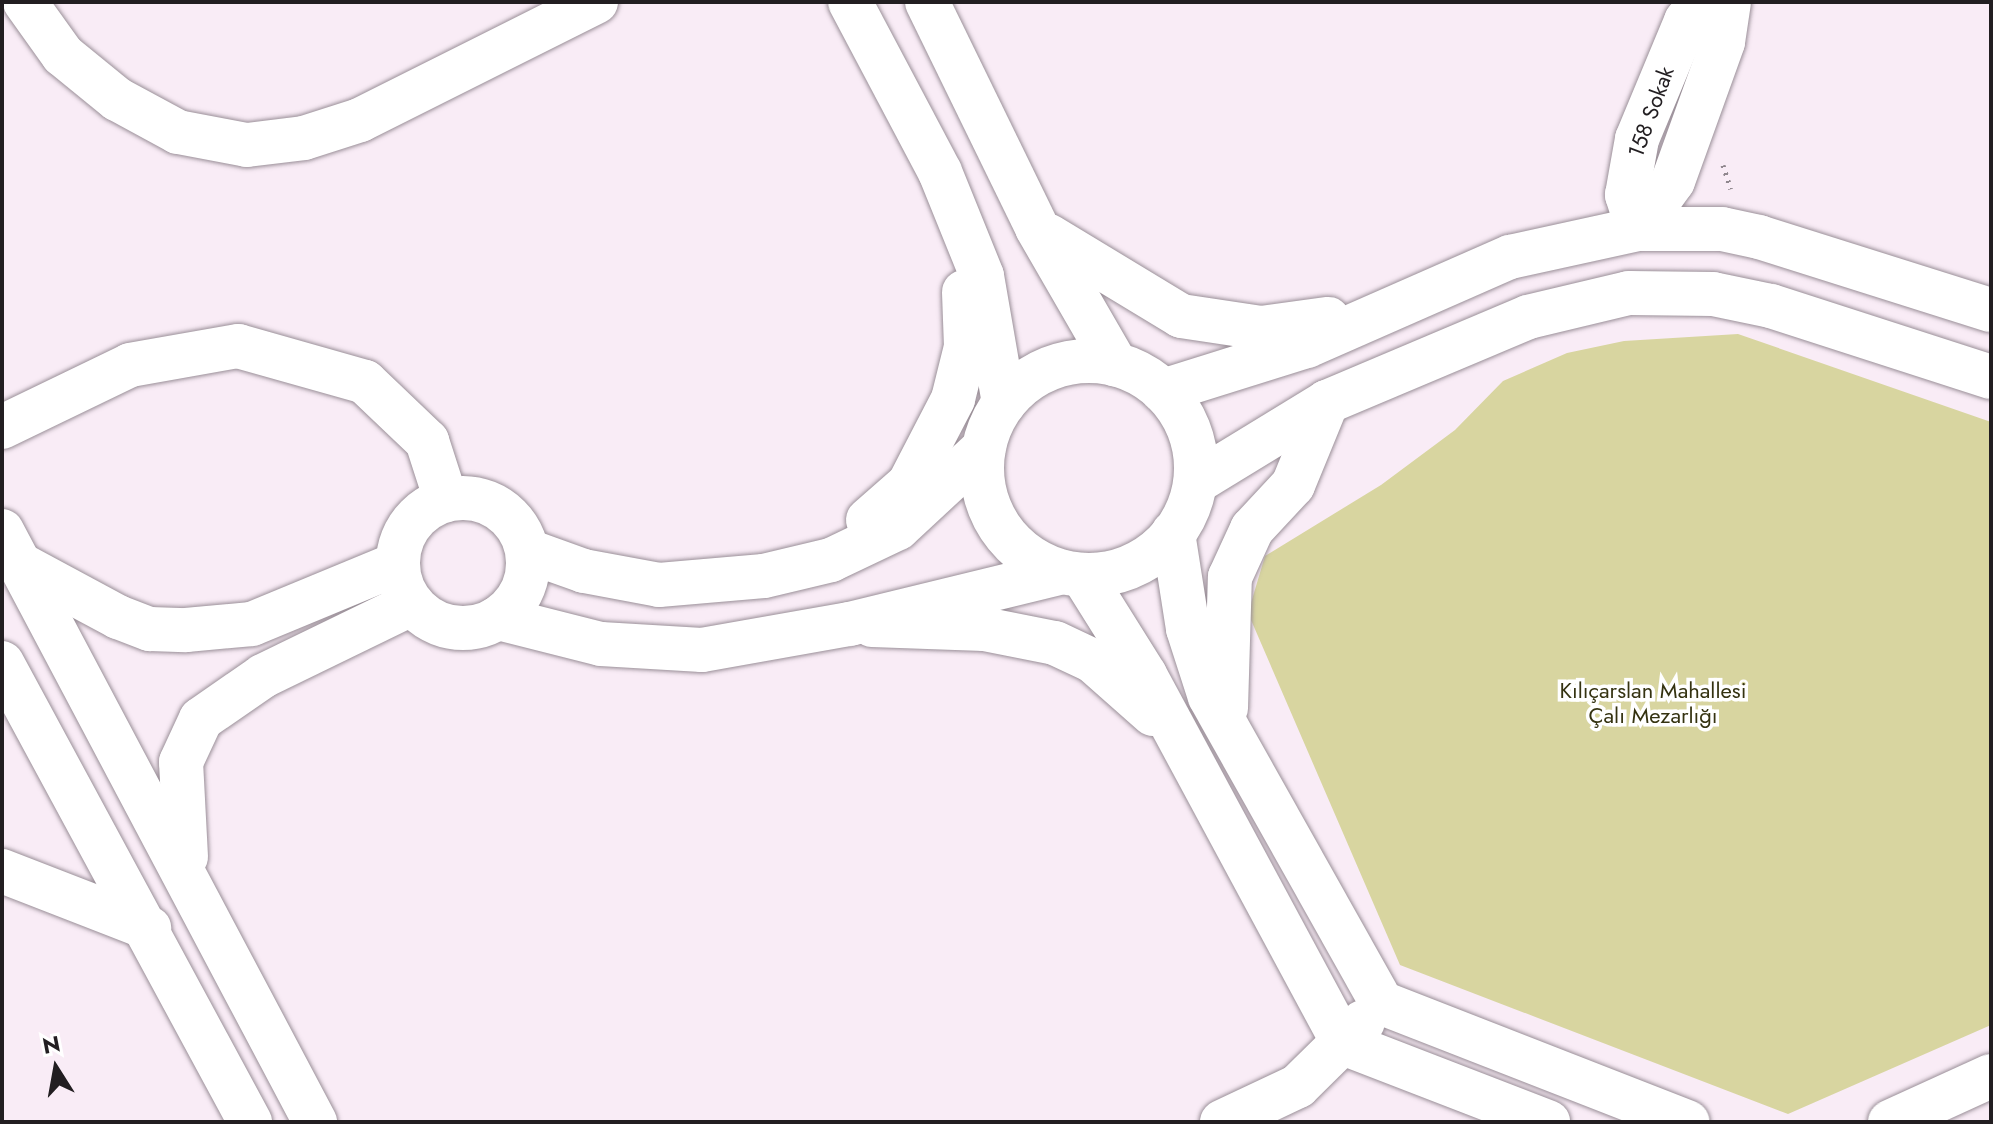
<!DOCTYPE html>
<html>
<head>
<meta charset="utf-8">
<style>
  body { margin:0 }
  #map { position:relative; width:1993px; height:1124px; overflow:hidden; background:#f9ecf6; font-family:Jost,sans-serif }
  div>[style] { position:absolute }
  .green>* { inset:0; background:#d8d5a0 }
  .path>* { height:5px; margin-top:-2.5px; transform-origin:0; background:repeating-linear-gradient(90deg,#90878e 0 2px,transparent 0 8px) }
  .roads { filter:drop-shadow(0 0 2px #9a8f98) drop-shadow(0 0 2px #9a8f98) }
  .minor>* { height:44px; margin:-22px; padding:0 22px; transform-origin:22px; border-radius:22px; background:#fff }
  .major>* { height:44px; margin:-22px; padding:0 22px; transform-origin:22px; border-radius:22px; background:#fff }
  .major>.ring { margin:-22px; padding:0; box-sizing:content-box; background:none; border:44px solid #fff; border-radius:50% }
  .highway>* { height:44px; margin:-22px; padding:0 22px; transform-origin:22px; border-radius:22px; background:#fff }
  span { translate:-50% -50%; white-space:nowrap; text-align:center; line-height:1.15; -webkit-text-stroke:7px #fff; paint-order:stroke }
  .street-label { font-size:22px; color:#221e21 }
  .park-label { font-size:22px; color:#353311 }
  .frame { position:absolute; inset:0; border:4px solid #221e21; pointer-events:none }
  .north { position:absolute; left:16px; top:1028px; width:80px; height:80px; -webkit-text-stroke:6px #fff; paint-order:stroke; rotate:349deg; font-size:22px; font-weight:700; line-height:32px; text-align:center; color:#221e21 }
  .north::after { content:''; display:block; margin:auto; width:28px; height:36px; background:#221e21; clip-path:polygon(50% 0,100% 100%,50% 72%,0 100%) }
</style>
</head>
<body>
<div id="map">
  <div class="green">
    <div style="clip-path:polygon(1738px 334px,1991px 422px,1991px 1025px,1788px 1114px,1400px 965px,1248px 613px,1265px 556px,1381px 485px,1455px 430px,1503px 381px,1567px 353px,1624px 341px)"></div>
  </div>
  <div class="path">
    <div style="left:1723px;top:165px;width:25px;rotate:72deg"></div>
  </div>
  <div class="roads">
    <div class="minor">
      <div style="left:25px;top:2px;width:65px;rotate:54.4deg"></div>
      <div style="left:63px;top:55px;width:70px;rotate:39.2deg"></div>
      <div style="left:117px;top:99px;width:69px;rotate:28.4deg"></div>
      <div style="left:178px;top:132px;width:70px;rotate:10.7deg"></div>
      <div style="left:247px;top:145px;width:57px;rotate:-7deg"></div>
      <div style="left:304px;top:138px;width:59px;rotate:-17.8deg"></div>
      <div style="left:360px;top:120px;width:264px;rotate:-26.6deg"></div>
      <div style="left:1638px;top:229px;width:59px;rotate:-53.9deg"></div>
      <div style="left:1673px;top:181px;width:148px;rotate:-70.2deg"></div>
      <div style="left:1723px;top:42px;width:40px;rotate:-81.5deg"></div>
      <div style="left:1638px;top:229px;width:36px;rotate:-108deg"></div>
      <div style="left:1627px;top:195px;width:57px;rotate:-79.9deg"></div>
      <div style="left:1637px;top:139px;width:128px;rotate:-67.4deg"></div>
      <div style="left:1686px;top:21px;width:25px;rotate:-50deg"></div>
      <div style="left:1173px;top:533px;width:97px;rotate:81.1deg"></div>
      <div style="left:1188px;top:629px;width:71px;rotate:72.1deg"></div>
      <div style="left:1210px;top:697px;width:351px;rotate:60.7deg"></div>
      <div style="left:1382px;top:1003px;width:328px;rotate:21.3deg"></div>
      <div style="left:1083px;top:576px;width:117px;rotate:57.9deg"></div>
      <div style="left:1145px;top:675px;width:418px;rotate:61.7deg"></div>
      <div style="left:1343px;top:1043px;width:220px;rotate:21.1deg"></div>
      <div style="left:872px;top:625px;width:112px;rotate:2deg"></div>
      <div style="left:984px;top:629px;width:72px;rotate:11.2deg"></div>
      <div style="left:1055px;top:643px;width:42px;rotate:25.3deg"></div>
      <div style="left:1093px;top:661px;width:80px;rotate:41.5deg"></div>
      <div style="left:1226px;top:708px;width:131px;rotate:-88.3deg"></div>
      <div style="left:1230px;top:577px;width:53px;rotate:-65.4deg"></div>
      <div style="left:1252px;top:529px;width:60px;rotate:-47deg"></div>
      <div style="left:1293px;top:485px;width:90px;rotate:-67.7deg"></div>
      <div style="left:1222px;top:1122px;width:84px;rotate:-25.3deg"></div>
      <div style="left:1298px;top:1086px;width:91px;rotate:-44.6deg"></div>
      <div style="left:1890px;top:1122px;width:111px;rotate:-24.5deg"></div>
    </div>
    <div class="major">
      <div style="left:850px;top:2px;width:192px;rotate:62.1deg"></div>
      <div style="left:940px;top:172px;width:112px;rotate:68deg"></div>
      <div style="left:982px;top:276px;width:129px;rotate:80.2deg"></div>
      <div style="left:927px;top:2px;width:251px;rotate:64deg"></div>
      <div style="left:1037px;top:228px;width:158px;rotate:60deg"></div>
      <div style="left:1049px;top:236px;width:154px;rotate:31.2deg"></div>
      <div style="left:1181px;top:316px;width:81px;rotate:8.5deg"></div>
      <div style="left:1261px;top:328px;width:68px;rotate:-7.7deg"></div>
      <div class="ring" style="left:982px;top:361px;width:170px;height:170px"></div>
      <div style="left:1163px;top:391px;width:151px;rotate:-17.4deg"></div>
      <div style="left:1307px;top:346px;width:222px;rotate:-23.7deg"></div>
      <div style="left:1510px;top:257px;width:131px;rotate:-12.3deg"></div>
      <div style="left:1638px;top:229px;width:84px"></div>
      <div style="left:1722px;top:229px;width:38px;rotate:12deg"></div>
      <div style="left:1759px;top:237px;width:243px;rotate:17.5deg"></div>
      <div style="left:2px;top:427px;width:142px;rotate:-25.8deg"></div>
      <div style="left:130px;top:365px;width:110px;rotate:-10deg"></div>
      <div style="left:238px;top:346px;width:132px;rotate:15.8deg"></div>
      <div style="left:365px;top:382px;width:86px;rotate:43.6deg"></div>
      <div style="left:427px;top:441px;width:62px;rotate:72.1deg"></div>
      <div style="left:1196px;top:482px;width:153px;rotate:-31.4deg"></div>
      <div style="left:1327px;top:402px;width:218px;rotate:-22.9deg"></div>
      <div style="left:1528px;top:317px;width:104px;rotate:-13.4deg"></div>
      <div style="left:1629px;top:293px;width:84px;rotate:0.7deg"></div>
      <div style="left:1713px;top:294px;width:59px;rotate:11.7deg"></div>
      <div style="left:1771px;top:306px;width:231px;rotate:17.9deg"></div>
      <div class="ring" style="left:398px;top:498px;width:86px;height:86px"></div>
      <div style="left:868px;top:520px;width:55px;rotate:-41.3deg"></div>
      <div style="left:909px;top:484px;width:96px;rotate:-62.6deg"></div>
      <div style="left:953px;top:399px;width:54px;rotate:-76deg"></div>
      <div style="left:966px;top:347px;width:55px;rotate:-92.1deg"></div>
      <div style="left:528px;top:551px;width:59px;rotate:19.7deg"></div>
      <div style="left:584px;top:571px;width:76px;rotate:10.6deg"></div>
      <div style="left:659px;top:585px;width:105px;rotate:-4.9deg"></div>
      <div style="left:764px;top:576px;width:69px;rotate:-13.4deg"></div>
      <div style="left:831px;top:560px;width:74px;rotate:-25.5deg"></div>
      <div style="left:898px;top:528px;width:117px;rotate:-42.9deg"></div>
      <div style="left:498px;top:618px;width:106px;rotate:14.2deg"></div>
      <div style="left:601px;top:644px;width:101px;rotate:3.4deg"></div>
      <div style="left:702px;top:650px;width:150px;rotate:-10deg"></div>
      <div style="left:850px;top:624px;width:219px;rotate:-13.7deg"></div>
    </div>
    <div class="highway">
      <div style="left:2px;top:531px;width:669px;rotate:62.09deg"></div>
      <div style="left:23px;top:566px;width:108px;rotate:28.2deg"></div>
      <div style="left:118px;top:617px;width:34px;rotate:21deg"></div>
      <div style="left:150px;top:629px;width:36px;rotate:2deg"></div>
      <div style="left:186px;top:630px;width:66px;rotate:-5.2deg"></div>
      <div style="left:252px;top:624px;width:157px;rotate:-22.5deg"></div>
      <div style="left:2px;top:663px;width:522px;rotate:61.62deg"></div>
      <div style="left:186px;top:857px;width:95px;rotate:-93deg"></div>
      <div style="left:181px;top:762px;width:47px;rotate:-65.1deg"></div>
      <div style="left:201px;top:719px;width:75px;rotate:-34.7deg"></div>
      <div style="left:263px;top:676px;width:165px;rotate:-25.9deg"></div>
      <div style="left:2px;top:871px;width:158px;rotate:21.2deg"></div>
    </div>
  </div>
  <div class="street-label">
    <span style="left:1651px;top:112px;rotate:-70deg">158 Sokak</span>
  </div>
  <div class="park-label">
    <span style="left:1653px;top:703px">Kılıçarslan Mahallesi<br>Çalı Mezarlığı</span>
  </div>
  <div class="frame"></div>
  <div class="north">N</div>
</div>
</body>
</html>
